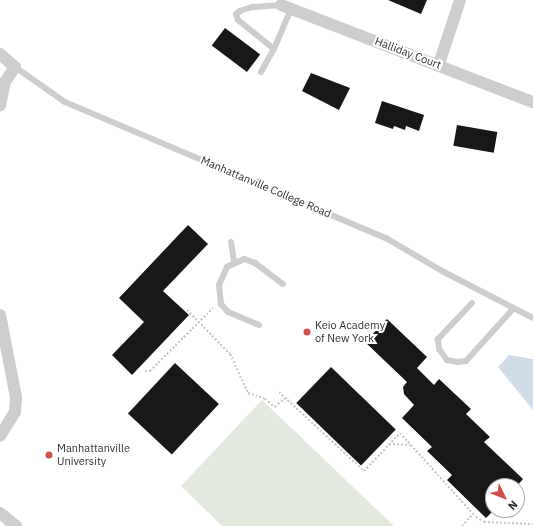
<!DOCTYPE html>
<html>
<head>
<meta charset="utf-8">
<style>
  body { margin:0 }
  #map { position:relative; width:533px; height:526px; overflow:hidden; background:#fff; font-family:"IBM Plex Sans",sans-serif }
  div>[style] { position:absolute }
  .green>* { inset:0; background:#e3e9de }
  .water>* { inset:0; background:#d0dde9 }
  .building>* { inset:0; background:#181818; transform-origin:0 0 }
  .path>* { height:2px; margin-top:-1px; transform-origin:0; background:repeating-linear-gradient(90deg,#c8c8c8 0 2px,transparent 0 4px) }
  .lane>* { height:6px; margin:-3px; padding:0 3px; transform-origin:3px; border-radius:3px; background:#cecece }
  .street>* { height:12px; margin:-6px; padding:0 6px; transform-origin:6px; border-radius:6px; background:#cecece }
  .dots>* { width:11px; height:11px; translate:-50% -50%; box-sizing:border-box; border:2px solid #fff; border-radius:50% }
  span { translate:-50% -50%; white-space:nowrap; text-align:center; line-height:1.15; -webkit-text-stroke:4px #fff; paint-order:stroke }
  .street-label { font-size:11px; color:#313131 }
  .poi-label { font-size:11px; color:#313131 }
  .left { translate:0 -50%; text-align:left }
  .north { position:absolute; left:485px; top:478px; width:40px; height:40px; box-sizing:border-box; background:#fff; border:1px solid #adadad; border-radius:50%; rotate:133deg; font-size:11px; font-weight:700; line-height:16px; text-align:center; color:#313131 }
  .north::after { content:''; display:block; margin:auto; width:14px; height:18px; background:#d14e4a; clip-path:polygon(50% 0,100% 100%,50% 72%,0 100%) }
</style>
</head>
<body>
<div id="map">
  <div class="green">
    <div style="clip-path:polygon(262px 400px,394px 526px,222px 526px,181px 486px)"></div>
  </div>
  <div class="water">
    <div style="clip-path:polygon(509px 355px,533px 359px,533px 410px,498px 367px)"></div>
  </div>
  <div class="building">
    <div style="clip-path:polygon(388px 0,427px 0,421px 14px)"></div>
    <div style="left:225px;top:28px;width:44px;height:22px;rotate:37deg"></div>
    <div style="clip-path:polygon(311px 73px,350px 88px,339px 110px,302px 91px)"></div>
    <div style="clip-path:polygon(382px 101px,424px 115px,419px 131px,406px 126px,405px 130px,394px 126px,393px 129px,375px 123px)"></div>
    <div style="left:457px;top:125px;width:41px;height:21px;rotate:10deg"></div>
    <div style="clip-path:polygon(188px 225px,208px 244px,163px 291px,189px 315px,132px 375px,112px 355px,144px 322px,119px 298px)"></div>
    <div style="clip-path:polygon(387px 319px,427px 357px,417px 368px,434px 385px,439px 379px,471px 409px,466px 414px,490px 437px,484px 442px,523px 479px,517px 486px,493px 486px,493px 511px,486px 518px,447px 480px,452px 475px,427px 451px,432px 447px,402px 418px,414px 405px,404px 394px,403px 387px,407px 382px,365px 342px)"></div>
    <div style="left:175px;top:363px;width:60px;height:69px;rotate:43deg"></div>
    <div style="left:331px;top:367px;width:90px;height:50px;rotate:44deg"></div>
  </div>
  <div class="path">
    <div style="left:187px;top:310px;width:62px;rotate:45.7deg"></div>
    <div style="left:230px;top:354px;width:43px;rotate:65.2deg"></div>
    <div style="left:248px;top:393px;width:18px;rotate:19deg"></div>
    <div style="left:265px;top:399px;width:13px;rotate:39deg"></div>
    <div style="left:275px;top:407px;width:13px;rotate:-42deg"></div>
    <div style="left:145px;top:371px;width:5px"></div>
    <div style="left:150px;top:371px;width:89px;rotate:-45deg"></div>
    <div style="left:279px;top:392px;width:116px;rotate:42.9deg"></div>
    <div style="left:364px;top:471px;width:52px;rotate:-46.5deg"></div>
    <div style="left:400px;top:433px;width:113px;rotate:47.9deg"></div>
    <div style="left:476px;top:517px;width:9px;rotate:32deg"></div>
    <div style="left:484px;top:522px;width:49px;rotate:2.3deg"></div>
    <div style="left:389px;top:444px;width:21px;rotate:3deg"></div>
    <div style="left:462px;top:526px;width:16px;rotate:-47deg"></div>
  </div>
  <div class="lane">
    <div style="left:281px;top:5px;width:29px;rotate:176deg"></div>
    <div style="left:252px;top:7px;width:13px;rotate:162deg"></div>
    <div style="left:240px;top:11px;width:5px;rotate:143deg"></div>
    <div style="left:236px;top:14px;width:6px;rotate:72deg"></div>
    <div style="left:238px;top:20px;width:46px;rotate:38.9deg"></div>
    <div style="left:274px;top:49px;width:43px;rotate:-67deg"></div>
    <div style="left:15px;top:67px;width:61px;rotate:35deg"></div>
    <div style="left:65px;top:102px;width:349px;rotate:23deg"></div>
    <div style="left:386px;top:238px;width:65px;rotate:30.5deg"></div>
    <div style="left:442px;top:271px;width:102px;rotate:27.3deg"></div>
    <div style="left:261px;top:72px;width:26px;rotate:-61deg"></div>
    <div style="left:231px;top:242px;width:20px;rotate:81deg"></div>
    <div style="left:472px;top:303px;width:50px;rotate:133.4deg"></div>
    <div style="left:438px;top:339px;width:10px;rotate:84deg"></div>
    <div style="left:439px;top:349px;width:14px;rotate:54deg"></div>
    <div style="left:447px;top:360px;width:10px;rotate:11deg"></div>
    <div style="left:457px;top:362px;width:9px;rotate:-6deg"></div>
    <div style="left:466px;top:361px;width:70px;rotate:-47.9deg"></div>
    <div style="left:259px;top:325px;width:34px;rotate:-157deg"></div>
    <div style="left:228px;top:312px;width:11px;rotate:-131deg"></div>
    <div style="left:221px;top:304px;width:19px;rotate:-96deg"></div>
    <div style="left:219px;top:285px;width:20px;rotate:-66deg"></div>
    <div style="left:227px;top:267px;width:19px;rotate:-25deg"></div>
    <div style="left:244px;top:259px;width:12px;rotate:20deg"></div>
    <div style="left:255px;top:263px;width:35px;rotate:37deg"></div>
  </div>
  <div class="street">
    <div style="left:281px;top:5px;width:270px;rotate:21.1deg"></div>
    <div style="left:0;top:54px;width:20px;rotate:41deg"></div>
    <div style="left:15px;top:67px;width:18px;rotate:124deg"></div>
    <div style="left:5px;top:82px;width:24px;rotate:102deg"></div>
    <div style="left:439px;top:64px;width:67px;rotate:-71.8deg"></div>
    <div style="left:0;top:315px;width:84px;rotate:79deg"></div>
    <div style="left:16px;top:397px;width:15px;rotate:94deg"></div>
    <div style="left:15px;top:412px;width:28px;rotate:122deg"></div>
    <div style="left:0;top:513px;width:21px;rotate:39deg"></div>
  </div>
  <div class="dots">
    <div style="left:307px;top:332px;background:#d14e4a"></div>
    <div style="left:49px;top:455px;background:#d14e4a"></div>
  </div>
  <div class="street-label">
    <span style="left:408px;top:53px;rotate:21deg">Halliday Court</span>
    <span style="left:266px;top:187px;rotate:23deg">Manhattanville College Road</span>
  </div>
  <div class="poi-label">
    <span class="left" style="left:315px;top:332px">Keio Academy<br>of New York</span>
    <span class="left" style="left:57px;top:455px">Manhattanville<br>University</span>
  </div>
  <div class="north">N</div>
</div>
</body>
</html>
